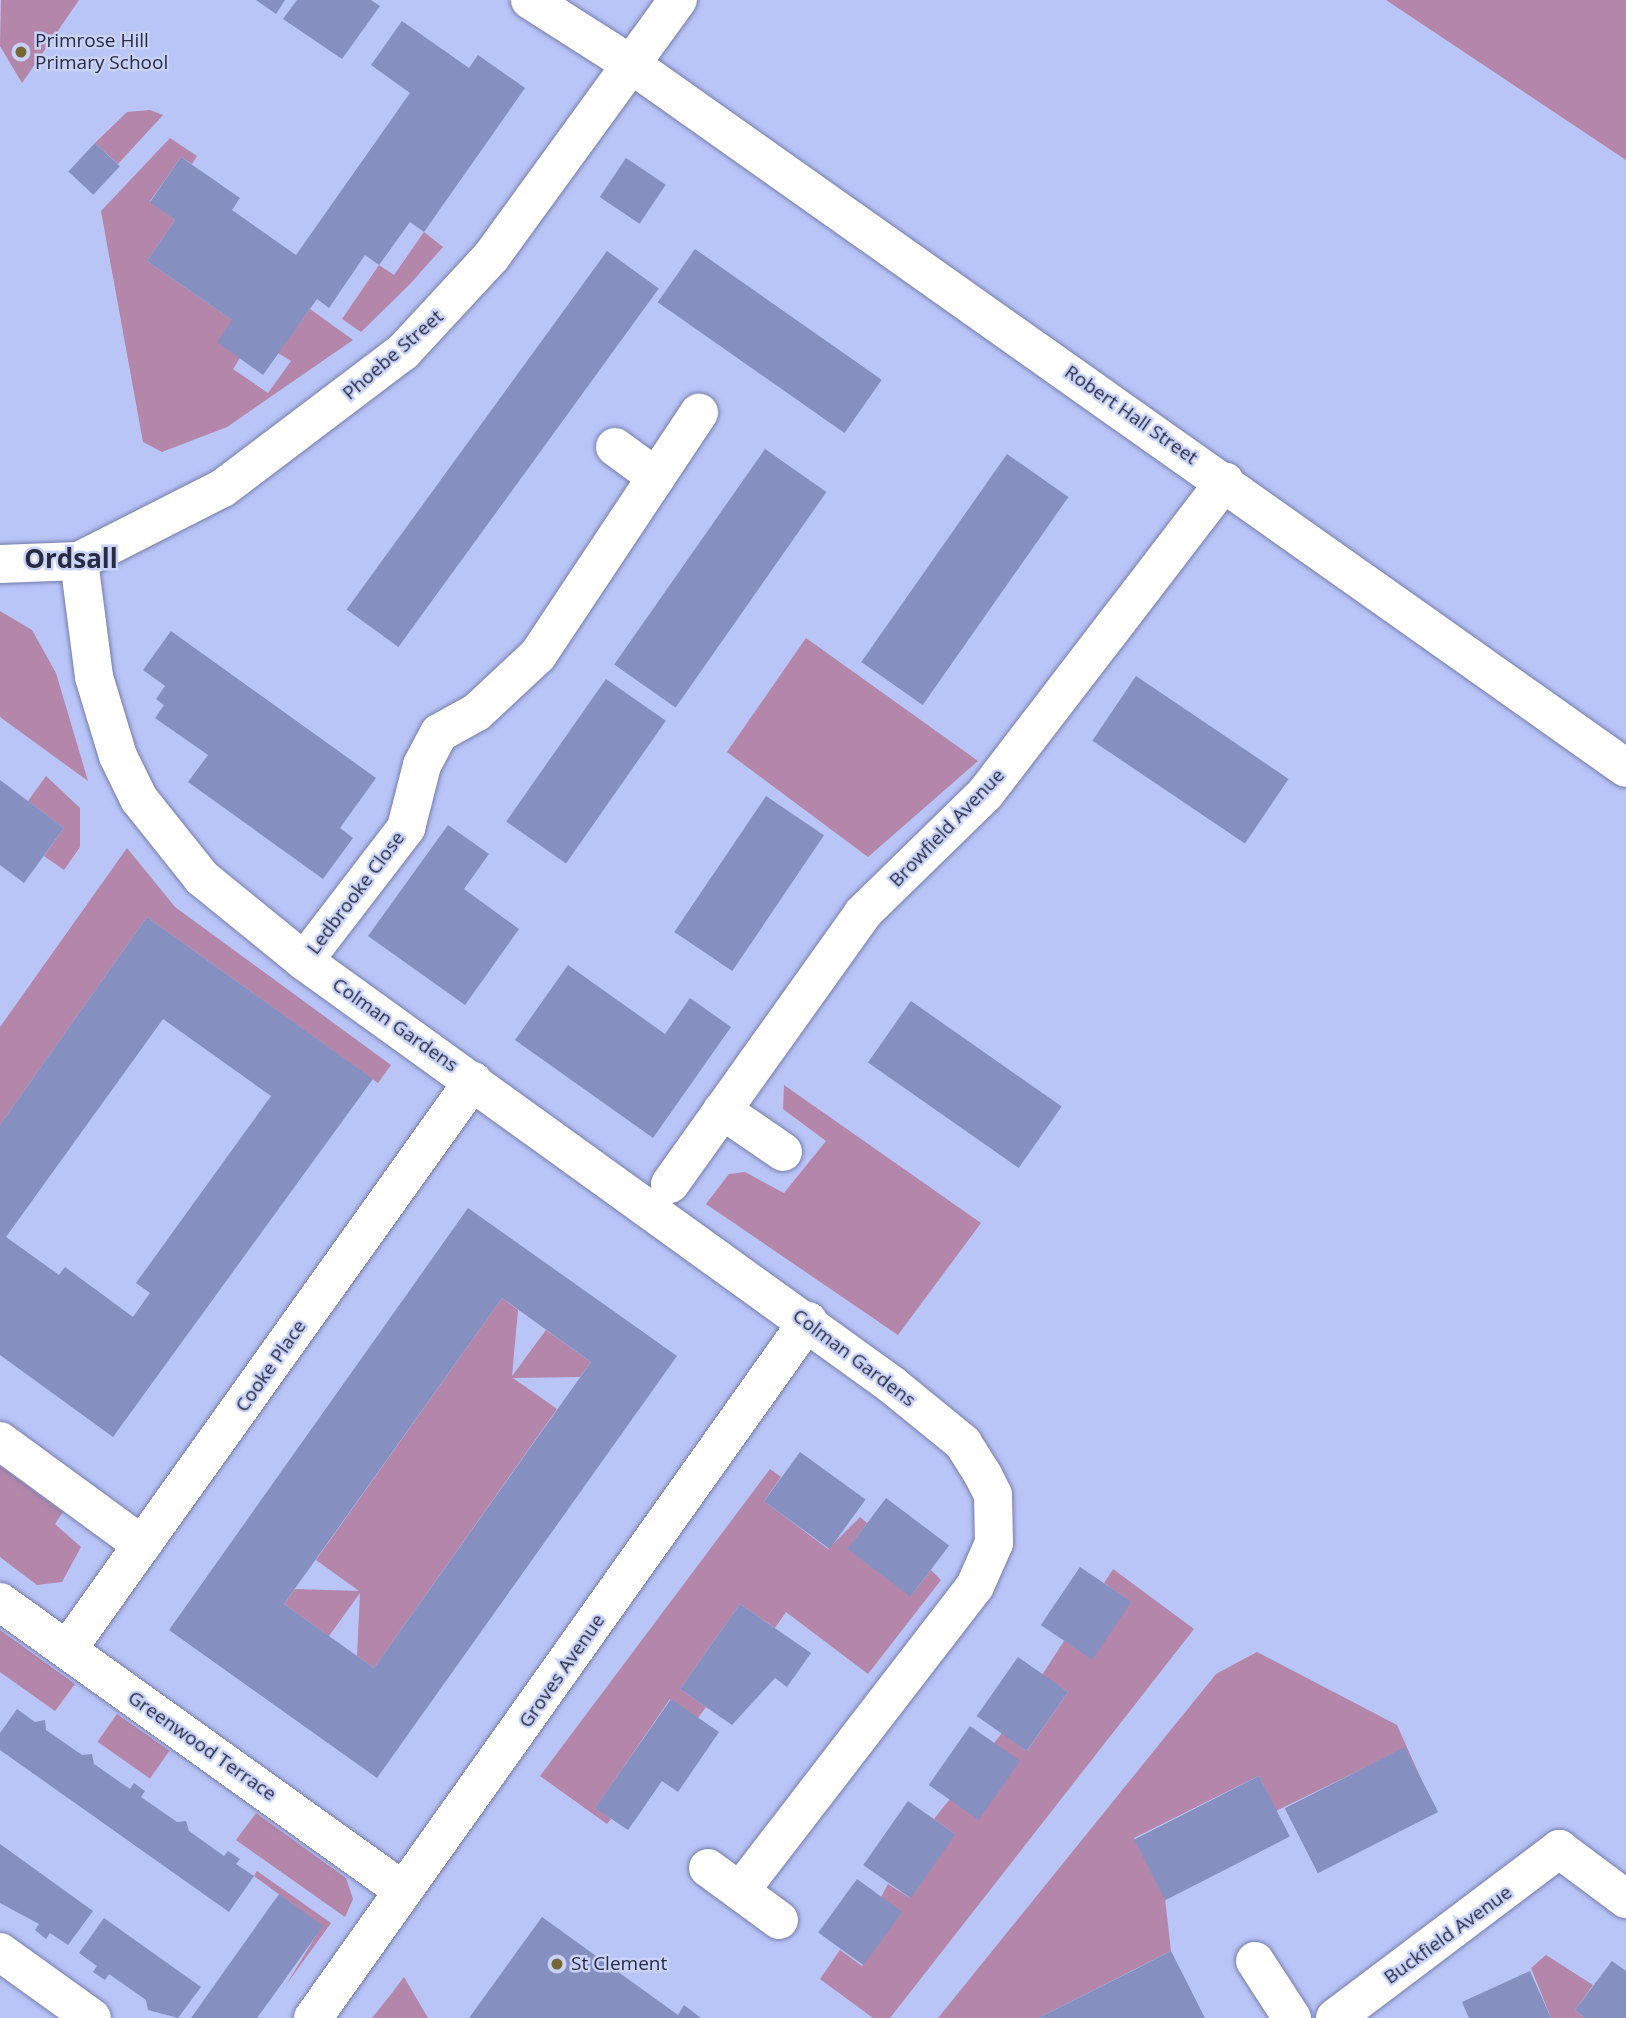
<!DOCTYPE html>
<html>
<head>
<meta charset="utf-8">
<style>
  body { margin:0 }
  #map { position:relative; width:1626px; height:2018px; overflow:hidden; background:#b9c4f7; font-family:"Open Sans",sans-serif }
  div>[style] { position:absolute }
  .green>* { inset:0; background:#b486a9; transform-origin:0 0 }
  .building>* { inset:0; background:#8690c0; transform-origin:0 0 }
  .roads { filter:drop-shadow(0 0 2px #747dac) drop-shadow(0 0 2px #747dac) }
  .street>* { height:38px; margin:-19px; padding:0 19px; transform-origin:19px; border-radius:19px; background:#fff }
  .secondary>* { height:38px; margin:-19px; padding:0 19px; transform-origin:19px; border-radius:19px; background:#fff }
  .dots>* { width:19px; height:19px; translate:-50% -50%; box-sizing:border-box; border:4px solid #c9d2fb; border-radius:50% }
  span { translate:-50% -50%; white-space:nowrap; text-align:center; line-height:1.15; -webkit-text-stroke:5px #c9d2fb; paint-order:stroke }
  .poi-label { font-size:19px; color:#282c3f }
  .left { translate:0 -50%; text-align:left }
  .street-label { font-size:19px; color:#282c3f }
  .district-label { font-size:26px; color:#282c3f; font-weight:700 }
</style>
</head>
<body>
<div id="map">
  <div class="green">
    <div style="clip-path:polygon(1px 0,79px 0,22px 83px,0 46px)"></div>
    <div style="clip-path:polygon(1386px 0,1626px 0,1626px 160px)"></div>
    <div style="clip-path:polygon(150px 110px,163px 115px,118px 164px,95px 143px,127px 112px)"></div>
    <div style="clip-path:polygon(170px 138px,197px 156px,192px 164px,181px 157px,150px 201px,175px 220px,147px 261px,232px 320px,240px 358px,233px 369px,268px 393px,291px 361px,278px 353px,310px 309px,353px 340px,227px 427px,162px 452px,143px 442px,101px 211px)"></div>
    <div style="clip-path:polygon(424px 232px,443px 247px,410px 284px,361px 332px,342px 319px,379px 265px,394px 275px)"></div>
    <div style="clip-path:polygon(0 611px,32px 630px,56px 673px,88px 781px,0 717px)"></div>
    <div style="clip-path:polygon(806px 638px,978px 761px,868px 857px,727px 752px)"></div>
    <div style="clip-path:polygon(46px 776px,80px 808px,80px 847px,64px 870px,44px 856px,64px 828px,28px 801px)"></div>
    <div style="clip-path:polygon(127px 848px,175px 907px,391px 1065px,378px 1083px,147px 917px,0 1125px,0 1027px)"></div>
    <div style="clip-path:polygon(784px 1085px,981px 1223px,898px 1335px,706px 1204px,729px 1174px,745px 1172px,784px 1193px,826px 1141px,783px 1109px)"></div>
    <div style="clip-path:polygon(502px 1298px,518px 1310px,512px 1376px,546px 1330px,591px 1362px,580px 1377px,513px 1378px,557px 1409px,374px 1668px,357px 1656px,360px 1593px,329px 1636px,284px 1604px,295px 1589px,359px 1591px,316px 1560px)"></div>
    <div style="clip-path:polygon(0 1466px,63px 1512px,55px 1524px,81px 1547px,62px 1582px,37px 1585px,0 1557px)"></div>
    <div style="clip-path:polygon(770px 1469px,781px 1477px,764px 1501px,828px 1549px,860px 1517px,867px 1523px,848px 1549px,911px 1596px,931px 1570px,941px 1580px,868px 1674px,786px 1612px,775px 1628px,740px 1604px,680px 1689px,706px 1707px,698px 1718px,670px 1699px,596px 1807px,611px 1819px,607px 1824px,540px 1776px)"></div>
    <div style="clip-path:polygon(1113px 1569px,1194px 1629px,890px 2018px,873px 2018px,820px 1979px,840px 1950px,862px 1966px,901px 1913px,881px 1897px,888px 1884px,910px 1898px,955px 1834px,934px 1819px,1002px 1733px,1027px 1751px,1068px 1692px,1042px 1675px,1064px 1641px,1131px 1602px,1104px 1583px)"></div>
    <div style="clip-path:polygon(0 1630px,75px 1684px,55px 1711px,0 1672px)"></div>
    <div style="clip-path:polygon(1257px 1652px,1397px 1725px,1422px 1781px,1405px 1748px,1276px 1811px,1259px 1776px,1228px 1791px,1134px 1838px,1165px 1899px,1171px 1951px,1038px 2018px,938px 2018px,1216px 1674px)"></div>
    <div style="left:117px;top:1714px;width:64px;height:34px;rotate:35deg"></div>
    <div style="clip-path:polygon(256px 1813px,346px 1878px,353px 1899px,345px 1917px,236px 1840px)"></div>
    <div style="clip-path:polygon(257px 1871px,331px 1923px,286px 1985px,322px 1926px,254px 1876px)"></div>
    <div style="clip-path:polygon(1546px 1955px,1593px 1985px,1575px 2010px,1585px 2018px,1551px 2018px,1531px 1968px)"></div>
    <div style="clip-path:polygon(404px 1977px,428px 2018px,372px 2018px,392px 1993px)"></div>
  </div>
  <div class="building">
    <div style="clip-path:polygon(256px 0,285px 0,276px 14px)"></div>
    <div style="clip-path:polygon(297px 0,371px 0,380px 6px,342px 59px,283px 19px)"></div>
    <div style="clip-path:polygon(402px 21px,469px 68px,478px 55px,525px 88px,424px 232px,410px 222px,379px 265px,365px 255px,329px 308px,317px 299px,263px 375px,217px 342px,232px 320px,147px 261px,175px 220px,150px 202px,181px 157px,240px 198px,232px 210px,296px 255px,410px 93px,371px 65px)"></div>
    <div style="left:95px;top:143px;width:34px;height:39px;rotate:43deg"></div>
    <div style="left:626px;top:158px;width:48px;height:47px;rotate:34deg"></div>
    <div style="left:695px;top:249px;width:228px;height:65px;rotate:35deg"></div>
    <div style="left:607px;top:251px;width:64px;height:443px;rotate:36deg"></div>
    <div style="left:765px;top:449px;width:75px;height:263px;rotate:35deg"></div>
    <div style="left:1007px;top:454px;width:75px;height:254px;rotate:35deg"></div>
    <div style="clip-path:polygon(171px 631px,376px 778px,340px 828px,353px 838px,323px 879px,188px 782px,208px 755px,155px 718px,164px 705px,156px 699px,165px 686px,143px 670px)"></div>
    <div style="left:1136px;top:676px;width:184px;height:78px;rotate:34deg"></div>
    <div style="left:606px;top:679px;width:73px;height:174px;rotate:35deg"></div>
    <div style="clip-path:polygon(0 780px,64px 828px,24px 883px,0 865px)"></div>
    <div style="left:766px;top:796px;width:70px;height:164px;rotate:34deg"></div>
    <div style="clip-path:polygon(448px 825px,489px 854px,464px 889px,519px 929px,465px 1005px,368px 936px)"></div>
    <div style="clip-path:polygon(evenodd,147px 917px,373px 1079px,113px 1437px,0 1355px,0 1125px,147px 917px,163px 1019px,271px 1096px,136px 1283px,150px 1293px,133px 1317px,65px 1267px,59px 1275px,6px 1237px,163px 1019px)"></div>
    <div style="clip-path:polygon(568px 965px,665px 1034px,690px 998px,731px 1027px,653px 1138px,515px 1040px)"></div>
    <div style="left:911px;top:1001px;width:184px;height:75px;rotate:35deg"></div>
    <div style="clip-path:polygon(evenodd,468px 1208px,677px 1356px,377px 1778px,169px 1630px,468px 1208px,502px 1298px,591px 1362px,374px 1668px,284px 1604px,502px 1298px)"></div>
    <div style="left:800px;top:1452px;width:81px;height:61px;rotate:36deg"></div>
    <div style="left:886px;top:1498px;width:79px;height:64px;rotate:37deg"></div>
    <div style="left:1080px;top:1567px;width:62px;height:70px;rotate:34deg"></div>
    <div style="clip-path:polygon(740px 1604px,811px 1653px,787px 1687px,775px 1678px,732px 1725px,680px 1689px)"></div>
    <div style="left:1018px;top:1657px;width:61px;height:72px;rotate:35deg"></div>
    <div style="clip-path:polygon(671px 1699px,719px 1732px,678px 1792px,662px 1781px,628px 1830px,595px 1808px)"></div>
    <div style="clip-path:polygon(17px 1709px,35px 1722px,45px 1720px,46px 1730px,82px 1755px,92px 1754px,94px 1764px,130px 1789px,134px 1783px,145px 1791px,141px 1797px,177px 1822px,186px 1821px,189px 1831px,224px 1856px,228px 1851px,240px 1859px,236px 1864px,254px 1876px,229px 1912px,0 1750px,0 1733px)"></div>
    <div style="left:970px;top:1726px;width:61px;height:72px;rotate:35deg"></div>
    <div style="left:1405px;top:1747px;width:73px;height:135px;rotate:63deg"></div>
    <div style="left:1259px;top:1776px;width:68px;height:140px;rotate:63deg"></div>
    <div style="left:908px;top:1801px;width:58px;height:78px;rotate:35deg"></div>
    <div style="clip-path:polygon(0 1844px,93px 1911px,68px 1945px,50px 1933px,46px 1939px,35px 1930px,39px 1924px,0 1903px)"></div>
    <div style="left:857px;top:1879px;width:56px;height:66px;rotate:36deg"></div>
    <div style="clip-path:polygon(279px 1894px,323px 1926px,278px 1989px,257px 2018px,191px 2018px)"></div>
    <div style="clip-path:polygon(542px 1917px,678px 2015px,684px 2005px,701px 2018px,469px 2018px)"></div>
    <div style="clip-path:polygon(104px 1918px,201px 1987px,178px 2018px,148px 2010px,146px 2000px,109px 1974px,105px 1980px,93px 1972px,97px 1966px,79px 1953px)"></div>
    <div style="clip-path:polygon(1171px 1951px,1205px 2018px,1038px 2018px,1138px 1968px)"></div>
    <div style="clip-path:polygon(1612px 1961px,1626px 1971px,1626px 2018px,1585px 2018px,1575px 2010px)"></div>
    <div style="clip-path:polygon(1530px 1971px,1551px 2018px,1469px 2018px,1462px 2002px)"></div>
  </div>
  <div class="roads">
    <div class="street">
      <div style="left:530px;top:0;width:121px;rotate:32.5deg"></div>
      <div style="left:615px;top:447px;width:51px;rotate:36.2deg"></div>
      <div style="left:79px;top:561px;width:117px;rotate:82.6deg"></div>
      <div style="left:94px;top:677px;width:83px;rotate:73.1deg"></div>
      <div style="left:118px;top:756px;width:48px;rotate:64deg"></div>
      <div style="left:139px;top:799px;width:101px;rotate:51.4deg"></div>
      <div style="left:202px;top:878px;width:132px;rotate:39.1deg"></div>
      <div style="left:304px;top:961px;width:725px;rotate:35.79deg"></div>
      <div style="left:892px;top:1385px;width:92px;rotate:39.2deg"></div>
      <div style="left:963px;top:1443px;width:38px;rotate:58deg"></div>
      <div style="left:983px;top:1475px;width:22px;rotate:63deg"></div>
      <div style="left:993px;top:1495px;width:48px;rotate:88.8deg"></div>
      <div style="left:994px;top:1543px;width:47px;rotate:113.8deg"></div>
      <div style="left:975px;top:1586px;width:385px;rotate:127.6deg"></div>
      <div style="left:304px;top:961px;width:168px;rotate:-52.5deg"></div>
      <div style="left:406px;top:828px;width:65px;rotate:-75.7deg"></div>
      <div style="left:422px;top:765px;width:36px;rotate:-62deg"></div>
      <div style="left:439px;top:733px;width:43px;rotate:-28.9deg"></div>
      <div style="left:477px;top:712px;width:83px;rotate:-43.1deg"></div>
      <div style="left:538px;top:655px;width:291px;rotate:-56.4deg"></div>
      <div style="left:722px;top:1110px;width:74px;rotate:34.5deg"></div>
      <div style="left:670px;top:1184px;width:333px;rotate:-54.5deg"></div>
      <div style="left:863px;top:913px;width:170px;rotate:-44.3deg"></div>
      <div style="left:985px;top:794px;width:394px;rotate:-52.5deg"></div>
      <div style="left:0;top:1441px;width:176px;rotate:36.2deg"></div>
      <div style="left:0;top:1602px;width:495px;rotate:35.6deg"></div>
      <div style="left:67px;top:1650px;width:699px;rotate:-54.49deg"></div>
      <div style="left:708px;top:1868px;width:88px;rotate:36.2deg"></div>
      <div style="left:0;top:1952px;width:113px;rotate:35.7deg"></div>
      <div style="left:1255px;top:1961px;width:68px;rotate:57deg"></div>
      <div style="left:313px;top:2018px;width:855px;rotate:-54.62deg"></div>
      <div style="left:1335px;top:2018px;width:281px;rotate:-37deg"></div>
      <div style="left:1559px;top:1849px;width:84px;rotate:36.7deg"></div>
    </div>
    <div class="secondary">
      <div style="left:632px;top:65px;width:1217px;rotate:35.27deg"></div>
      <div style="left:0;top:564px;width:79px;rotate:-2.2deg"></div>
      <div style="left:79px;top:561px;width:161px;rotate:-26.9deg"></div>
      <div style="left:223px;top:488px;width:226px;rotate:-37.1deg"></div>
      <div style="left:403px;top:352px;width:129px;rotate:-47.2deg"></div>
      <div style="left:491px;top:257px;width:318px;rotate:-54deg"></div>
    </div>
  </div>
  <div class="dots">
    <div style="left:21px;top:52px;background:#756835"></div>
    <div style="left:557px;top:1964px;background:#756835"></div>
  </div>
  <div class="poi-label">
    <span class="left" style="left:35px;top:52px">Primrose Hill<br>Primary School</span>
    <span class="left" style="left:571px;top:1964px">St Clement</span>
  </div>
  <div class="street-label">
    <span style="left:393px;top:355px;rotate:-41deg">Phoebe Street</span>
    <span style="left:1131px;top:415px;rotate:35deg">Robert Hall Street</span>
    <span style="left:947px;top:828px;rotate:-46deg">Browfield Avenue</span>
    <span style="left:356px;top:893px;rotate:-53deg">Ledbrooke Close</span>
    <span style="left:395px;top:1025px;rotate:35deg">Colman Gardens</span>
    <span style="left:854px;top:1358px;rotate:37deg">Colman Gardens</span>
    <span style="left:271px;top:1366px;rotate:-55deg">Cooke Place</span>
    <span style="left:562px;top:1671px;rotate:-55deg">Groves Avenue</span>
    <span style="left:202px;top:1746px;rotate:35deg">Greenwood Terrace</span>
    <span style="left:1448px;top:1935px;rotate:-36deg">Buckfield Avenue</span>
  </div>
  <div class="district-label">
    <span style="left:71px;top:559px">Ordsall</span>
  </div>
</div>
</body>
</html>
